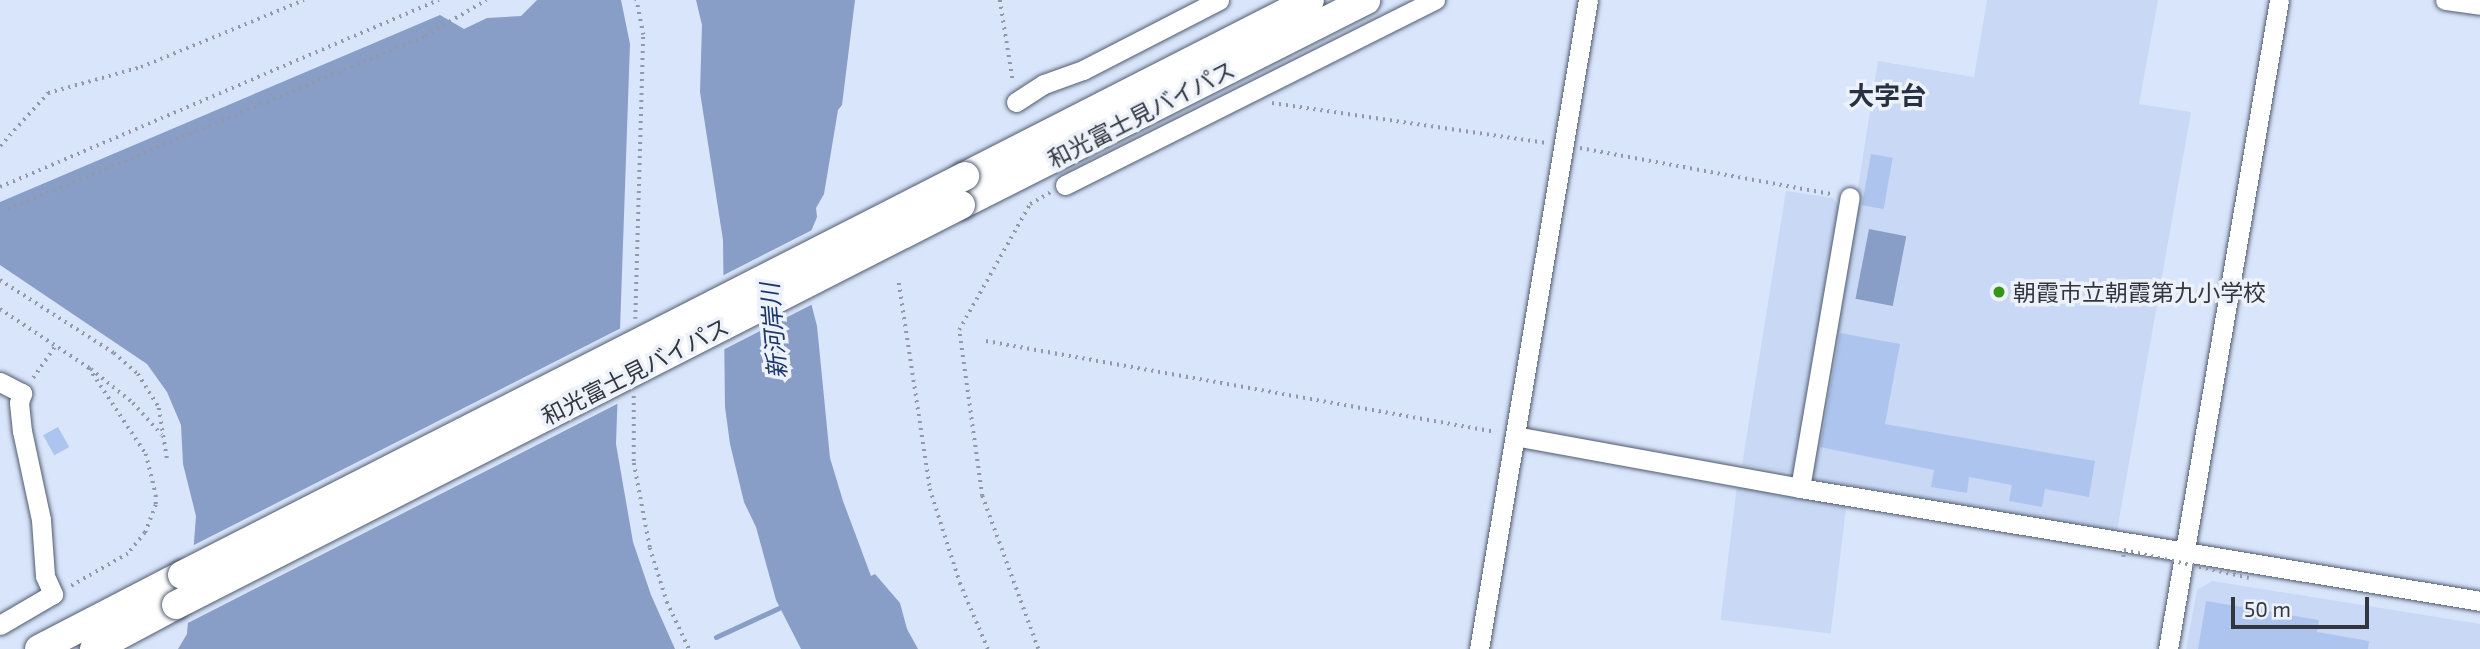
<!DOCTYPE html>
<html>
<head>
<meta charset="utf-8">
<style>
  body { margin:0 }
  #map { position:relative; width:2480px; height:649px; overflow:hidden; background:#d8e5fb; font-family:"Exo 2","Noto Sans JP",sans-serif }
  div>[style] { position:absolute }
  .built>* { inset:0; background:#c9d9f5; transform-origin:0 0 }
  .water>* { inset:0; background:#889ec7; transform-origin:0 0 }
  .pier>* { inset:0; background:#d8e5fb }
  .stream>* { height:5px; margin:-2.5px; padding:0 2.5px; transform-origin:2.5px; border-radius:2.5px; background:#889ec7 }
  .building>* { inset:0; background:#acc4ee; transform-origin:0 0 }
  .path>* { height:3.5px; margin-top:-1.75px; transform-origin:0; background:repeating-linear-gradient(90deg,#9099a9 0 2px,transparent 0 7px) }
  .roads { filter:drop-shadow(0 0 2px #505b6e) drop-shadow(0 0 2px #505b6e) }
  .minor>* { height:19px; margin:-9.5px; padding:0 9.5px; transform-origin:9.5px; border-radius:9.5px; background:#fff }
  .highway>* { height:28px; margin:-14px; padding:0 14px; transform-origin:14px; border-radius:14px; background:#fff }
  .path-bridge>* { height:3.5px; margin-top:-1.75px; transform-origin:0; background:repeating-linear-gradient(90deg,#9099a9 0 2px,transparent 0 7px) }
  .bridges { filter:drop-shadow(0 0 2px #505b6e) drop-shadow(0 0 2px #505b6e) }
  .highway-bridge>* { height:28px; margin:-14px; padding:0 14px; transform-origin:14px; border-radius:14px; background:#fff }
  .dots>* { width:19px; height:19px; translate:-50% -50%; box-sizing:border-box; border:4px solid #ecf1fa; border-radius:50% }
  span { translate:-50% -50%; white-space:nowrap; text-align:center; line-height:1.15; -webkit-text-stroke:7px #ecf1fa; paint-order:stroke }
  .street-label { font-size:23px; color:#31363f }
  .poi-label { font-size:23px; color:#31363f }
  .left { translate:0 -50%; text-align:left }
  .water-label { font-size:24px; color:#1b3669; font-style:italic }
  .quarter-label { font-size:26px; color:#273142; font-weight:700 }
  .scale { position:absolute; left:2231px; top:597px; width:138px; height:32px; box-sizing:border-box; border:4px solid #31363f; border-top:0; padding-left:9px; font-size:21px; line-height:24px; white-space:nowrap; color:#31363f; -webkit-text-stroke:5px #ecf1fa; paint-order:stroke }
</style>
</head>
<body>
<div id="map">
  <div class="built">
    <div style="clip-path:polygon(1987px 0,2158px 0,2139px 104px,2191px 112px,2117px 531px,1812px 479px,1878px 61px,1974px 77px)"></div>
    <div style="clip-path:polygon(1786px 191px,1833px 198px,1839px 207px,1798px 473px,1742px 465px)"></div>
    <div style="left:1737px;top:486px;width:111px;height:135px;rotate:7deg"></div>
    <div style="clip-path:polygon(2212px 581px,2480px 624px,2480px 649px,2186px 649px,2197px 590px)"></div>
  </div>
  <div class="water">
    <div style="clip-path:polygon(537px 0,621px 0,630px 44px,616px 444px,633px 542px,651px 595px,675px 649px,178px 649px,187px 634px,196px 516px,183px 464px,181px 425px,167px 392px,147px 364px,0 265px,0 202px,440px 15px,464px 29px,487px 18px,521px 16px)"></div>
    <div style="clip-path:polygon(696px 0,855px 0,842px 105px,838px 110px,824px 194px,816px 208px,817px 217px,810px 234px,810px 299px,817px 326px,830px 458px,843px 501px,871px 576px,875px 574px,900px 603px,907px 629px,918px 649px,801px 649px,776px 600px,756px 527px,744px 502px,730px 444px,725px 407px,723px 240px,700px 92px,702px 25px)"></div>
    <div style="left:1869px;top:229px;width:38px;height:71px;rotate:11deg"></div>
  </div>
  <div class="pier">
    <div style="clip-path:polygon(816px 228px,814px 235px,815px 303px,721px 351px,720px 277px)"></div>
    <div style="clip-path:polygon(625px 326px,621px 402px,184px 625px,190px 547px)"></div>
  </div>
  <div class="stream">
    <div style="left:716px;top:637px;width:74px;rotate:-24.8deg"></div>
  </div>
  <div class="building">
    <div style="left:1871px;top:154px;width:22px;height:52px;rotate:10deg"></div>
    <div style="clip-path:polygon(1840px 333px,1900px 344px,1885px 424px,2095px 461px,2089px 497px,2045px 489px,2042px 507px,2009px 501px,2012px 485px,1969px 477px,1967px 493px,1931px 487px,1934px 470px,1820px 447px)"></div>
    <div style="left:58px;top:427px;width:23px;height:17px;rotate:61deg"></div>
    <div style="clip-path:polygon(2206px 601px,2319px 620px,2317px 632px,2369px 641px,2368px 649px,2198px 649px)"></div>
  </div>
  <div class="path">
    <div style="left:1000px;top:0;width:82px;rotate:80.9deg"></div>
    <div style="left:1272px;top:103px;width:276px;rotate:8.3deg"></div>
    <div style="left:0;top:146px;width:72px;rotate:-47.8deg"></div>
    <div style="left:48px;top:93px;width:97px;rotate:-15.6deg"></div>
    <div style="left:141px;top:67px;width:176px;rotate:-22.3deg"></div>
    <div style="left:1580px;top:148px;width:255px;rotate:10.4deg"></div>
    <div style="left:0;top:187px;width:477px;rotate:-23.1deg"></div>
    <div style="left:8px;top:209px;width:451px;rotate:-22.5deg"></div>
    <div style="left:425px;top:36px;width:71px;rotate:-30.5deg"></div>
    <div style="left:0;top:280px;width:135px;rotate:32.6deg"></div>
    <div style="left:114px;top:353px;width:32px;rotate:41deg"></div>
    <div style="left:138px;top:374px;width:40px;rotate:58deg"></div>
    <div style="left:159px;top:408px;width:51px;rotate:80.9deg"></div>
    <div style="left:899px;top:283px;width:208px;rotate:81.4deg"></div>
    <div style="left:930px;top:489px;width:99px;rotate:72.3deg"></div>
    <div style="left:960px;top:583px;width:72px;rotate:67deg"></div>
    <div style="left:0;top:309px;width:107px;rotate:33.5deg"></div>
    <div style="left:89px;top:368px;width:103px;rotate:56.5deg"></div>
    <div style="left:146px;top:454px;width:42px;rotate:76.3deg"></div>
    <div style="left:156px;top:495px;width:10px;rotate:90deg"></div>
    <div style="left:156px;top:505px;width:30px;rotate:111deg"></div>
    <div style="left:145px;top:533px;width:27px;rotate:129deg"></div>
    <div style="left:128px;top:554px;width:69px;rotate:150.5deg"></div>
    <div style="left:635px;top:319px;width:284px;rotate:-88.4deg"></div>
    <div style="left:643px;top:35px;width:36px;rotate:-101deg"></div>
    <div style="left:986px;top:341px;width:518px;rotate:10.12deg"></div>
    <div style="left:91px;top:369px;width:54px;rotate:39deg"></div>
    <div style="left:133px;top:403px;width:43px;rotate:47.8deg"></div>
    <div style="left:33px;top:378px;width:40px;rotate:-55.1deg"></div>
    <div style="left:634px;top:396px;width:67px;rotate:90deg"></div>
    <div style="left:634px;top:463px;width:86px;rotate:79.3deg"></div>
    <div style="left:650px;top:548px;width:57px;rotate:72.5deg"></div>
    <div style="left:667px;top:602px;width:52px;rotate:64.9deg"></div>
    <div style="left:1038px;top:649px;width:163px;rotate:-110.1deg"></div>
    <div style="left:982px;top:496px;width:168px;rotate:-97.9deg"></div>
    <div style="left:959px;top:330px;width:145px;rotate:-60.6deg"></div>
    <div style="left:1030px;top:204px;width:24px;rotate:-30deg"></div>
  </div>
  <div class="roads">
    <div class="minor">
      <div style="left:2445px;top:0;width:35px;rotate:8deg"></div>
      <div style="left:1016px;top:102px;width:33px;rotate:-33deg"></div>
      <div style="left:1044px;top:84px;width:41px;rotate:-19.7deg"></div>
      <div style="left:1083px;top:70px;width:153px;rotate:-27.2deg"></div>
      <div style="left:1065px;top:185px;width:414px;rotate:-26.6deg"></div>
      <div style="left:0;top:382px;width:25px;rotate:27deg"></div>
      <div style="left:22px;top:393px;width:10px;rotate:107deg"></div>
      <div style="left:19px;top:403px;width:28px;rotate:84deg"></div>
      <div style="left:22px;top:431px;width:91px;rotate:77.9deg"></div>
      <div style="left:41px;top:520px;width:56px;rotate:85.9deg"></div>
      <div style="left:45px;top:576px;width:20px;rotate:66deg"></div>
      <div style="left:53px;top:594px;width:61px;rotate:149.7deg"></div>
      <div style="left:1515px;top:436px;width:290px;rotate:10.3deg"></div>
      <div style="left:1800px;top:488px;width:689px;rotate:9.43deg"></div>
      <div style="left:1800px;top:488px;width:295px;rotate:-80.3deg"></div>
      <div style="left:1479px;top:649px;width:658px;rotate:-80.47deg"></div>
      <div style="left:2168px;top:649px;width:658px;rotate:-80.29deg"></div>
    </div>
    <div class="highway">
      <div style="left:965px;top:176px;width:387px;rotate:-27deg"></div>
      <div style="left:961px;top:205px;width:454px;rotate:-26.8deg"></div>
      <div style="left:39px;top:649px;width:161px;rotate:-27.4deg"></div>
      <div style="left:94px;top:649px;width:93px;rotate:-28.2deg"></div>
    </div>
  </div>
  <div class="path-bridge">
    <div style="left:2123px;top:557px;width:7px;rotate:-82deg"></div>
    <div style="left:2124px;top:550px;width:128px;rotate:12.6deg"></div>
  </div>
  <div class="bridges">
    <div class="highway-bridge">
      <div style="left:182px;top:575px;width:879px;rotate:-27deg"></div>
      <div style="left:176px;top:605px;width:881px;rotate:-27deg"></div>
    </div>
  </div>
  <div class="dots">
    <div style="left:1999px;top:292px;background:#359516"></div>
  </div>
  <div class="street-label">
    <span style="left:1141px;top:114px;rotate:-27deg">和光富士見バイパス</span>
    <span style="left:635px;top:371px;rotate:-27deg">和光富士見バイパス</span>
  </div>
  <div class="poi-label">
    <span class="left" style="left:2013px;top:292px">朝霞市立朝霞第九小学校</span>
  </div>
  <div class="water-label">
    <span style="left:773px;top:331px;rotate:-95deg">新河岸川</span>
  </div>
  <div class="quarter-label">
    <span style="left:1887px;top:95px">大字台</span>
  </div>
  <div class="scale">50 m</div>
</div>
</body>
</html>
